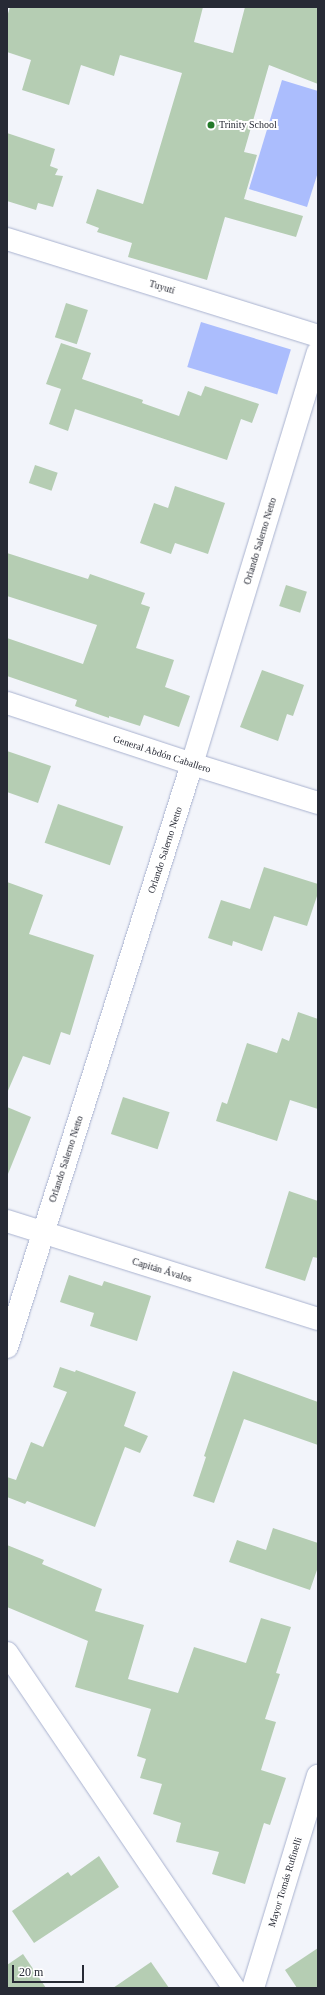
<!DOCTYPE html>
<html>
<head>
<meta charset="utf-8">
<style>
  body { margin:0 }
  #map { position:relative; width:325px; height:1995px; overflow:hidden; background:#f2f4fa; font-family:"Times New Roman",serif }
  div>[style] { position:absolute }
  .green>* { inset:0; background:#abbdfd; transform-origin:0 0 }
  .building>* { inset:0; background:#b5cdb3; transform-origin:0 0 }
  .roads { filter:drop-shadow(0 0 1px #a9b2cf) drop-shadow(0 0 1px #a9b2cf) }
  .street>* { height:22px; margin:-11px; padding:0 11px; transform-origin:11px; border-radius:11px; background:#fff }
  .dots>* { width:11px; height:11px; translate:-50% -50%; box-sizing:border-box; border:2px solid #fff; border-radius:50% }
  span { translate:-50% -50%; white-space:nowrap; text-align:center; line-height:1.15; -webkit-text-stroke:4px #fff; paint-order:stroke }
  .poi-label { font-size:10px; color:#272a35 }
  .left { translate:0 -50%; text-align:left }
  .street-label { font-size:10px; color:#272a35 }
  .frame { position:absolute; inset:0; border:8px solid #272a35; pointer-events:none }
  .scale { position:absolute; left:12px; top:1965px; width:72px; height:18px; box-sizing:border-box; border:2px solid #272a35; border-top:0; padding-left:5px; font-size:12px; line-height:14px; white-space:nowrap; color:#272a35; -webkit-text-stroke:3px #fff; paint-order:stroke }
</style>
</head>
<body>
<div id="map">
  <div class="green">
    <div style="clip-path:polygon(282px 80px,318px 91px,318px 172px,307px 207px,249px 189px)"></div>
    <div style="left:201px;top:322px;width:94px;height:47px;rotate:17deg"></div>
  </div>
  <div class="building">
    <div style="clip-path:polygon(10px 7px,203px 7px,194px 42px,233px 53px,245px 7px,318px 7px,318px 84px,269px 65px,244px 152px,257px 155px,244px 199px,303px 216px,296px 237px,225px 217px,207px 280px,128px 257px,132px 243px,97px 232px,99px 228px,86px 223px,97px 189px,143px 204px,182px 73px,120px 55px,114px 76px,81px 65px,69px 105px,22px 90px,31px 60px,7px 52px,7px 17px)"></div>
    <div style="clip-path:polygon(7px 133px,55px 149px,50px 166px,58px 169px,55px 175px,63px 176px,53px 207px,38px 203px,36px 210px,7px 201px)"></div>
    <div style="left:66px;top:303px;width:23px;height:36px;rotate:18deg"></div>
    <div style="clip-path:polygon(61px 343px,91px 353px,82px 379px,143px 400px,142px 403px,179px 416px,188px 391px,201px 396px,205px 386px,259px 404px,252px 423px,241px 419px,227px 460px,75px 409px,68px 431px,49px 424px,61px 389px,46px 384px)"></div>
    <div style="left:35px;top:465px;width:24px;height:19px;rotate:19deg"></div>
    <div style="clip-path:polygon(175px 486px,225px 503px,208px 554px,175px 543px,171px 554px,140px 543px,154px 503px,168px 508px)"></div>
    <div style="clip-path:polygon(7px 553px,88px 579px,90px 574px,145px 593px,141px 604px,150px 607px,136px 648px,174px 660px,165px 687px,190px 696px,179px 727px,144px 715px,140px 726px,109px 716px,109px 718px,75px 706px,77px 700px,7px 676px,7px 638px,83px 664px,97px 625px,7px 596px)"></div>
    <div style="left:286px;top:585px;width:22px;height:22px;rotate:18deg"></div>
    <div style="clip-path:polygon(262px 670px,304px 685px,293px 716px,287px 714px,278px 741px,240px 727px)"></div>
    <div style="clip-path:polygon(7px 751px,51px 766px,38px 803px,7px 792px)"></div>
    <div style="left:58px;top:804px;width:69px;height:41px;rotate:19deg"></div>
    <div style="clip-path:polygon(264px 867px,318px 884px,318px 893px,307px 926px,274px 916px,262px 951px,233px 941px,232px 946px,208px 938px,221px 900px,250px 909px)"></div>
    <div style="clip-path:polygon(7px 882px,43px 895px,29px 934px,94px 955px,70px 1035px,61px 1032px,50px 1065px,23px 1056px,7px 1093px)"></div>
    <div style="clip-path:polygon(298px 1012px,318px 1019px,318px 1109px,290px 1100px,277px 1141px,216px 1121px,222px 1102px,227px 1104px,247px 1043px,277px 1053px,282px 1038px,289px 1041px)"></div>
    <div style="left:123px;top:1097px;width:49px;height:39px;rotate:18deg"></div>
    <div style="clip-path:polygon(7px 1107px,31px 1117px,8px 1174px,7px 1174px)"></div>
    <div style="clip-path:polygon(289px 1191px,318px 1201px,318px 1258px,313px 1257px,305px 1281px,265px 1268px)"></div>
    <div style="clip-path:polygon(69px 1275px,102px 1286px,104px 1281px,151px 1296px,137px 1341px,90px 1326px,94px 1313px,60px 1302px)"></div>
    <div style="clip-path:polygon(60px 1367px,75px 1372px,76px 1370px,136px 1392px,124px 1426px,148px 1436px,140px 1453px,125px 1447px,95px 1527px,27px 1501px,25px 1504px,7px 1497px,7px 1477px,16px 1480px,31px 1442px,43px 1447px,67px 1392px,53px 1387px)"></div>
    <div style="clip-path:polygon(233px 1371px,318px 1402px,318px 1445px,244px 1419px,214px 1503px,193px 1496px,206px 1457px,204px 1456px)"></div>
    <div style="clip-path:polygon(273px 1528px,318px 1543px,318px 1567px,310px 1590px,229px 1562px,237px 1540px,266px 1550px)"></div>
    <div style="clip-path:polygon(7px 1545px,44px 1560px,42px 1564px,102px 1589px,95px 1611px,144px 1625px,128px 1679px,178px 1693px,194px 1647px,246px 1663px,261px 1618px,291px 1627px,276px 1673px,280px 1674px,265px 1719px,276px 1722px,261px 1770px,286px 1778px,270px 1825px,264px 1823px,245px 1884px,212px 1874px,219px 1852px,176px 1842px,181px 1823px,153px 1814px,162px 1784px,140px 1778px,146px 1759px,137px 1756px,151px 1709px,75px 1687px,88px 1641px,7px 1607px)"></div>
    <div style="clip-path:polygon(99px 1856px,119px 1887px,34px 1943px,12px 1911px,68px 1872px,71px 1876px)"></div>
    <div style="clip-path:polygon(318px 1948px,318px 1988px,297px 1988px,285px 1970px)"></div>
    <div style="clip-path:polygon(23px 1954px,46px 1988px,7px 1988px,7px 1965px)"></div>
    <div style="clip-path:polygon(151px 1962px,169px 1988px,113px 1988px)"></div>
  </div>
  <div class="roads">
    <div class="street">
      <div style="left:7px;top:239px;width:326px;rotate:17.3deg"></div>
      <div style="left:7px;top:703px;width:195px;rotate:18.2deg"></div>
      <div style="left:192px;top:764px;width:132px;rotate:17.2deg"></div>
      <div style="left:7px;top:1221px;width:326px;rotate:17.5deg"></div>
      <div style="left:7px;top:1347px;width:612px;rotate:-72.39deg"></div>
      <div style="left:192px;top:764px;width:430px;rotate:-73deg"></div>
      <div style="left:7px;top:1653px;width:405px;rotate:55.9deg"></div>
      <div style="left:253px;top:1988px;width:222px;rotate:-73deg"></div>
    </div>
  </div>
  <div class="dots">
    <div style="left:211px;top:125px;background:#237a28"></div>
  </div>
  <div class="poi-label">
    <span class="left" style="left:219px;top:125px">Trinity School</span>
  </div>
  <div class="street-label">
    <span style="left:162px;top:287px;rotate:17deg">Tuyutí</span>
    <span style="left:260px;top:541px;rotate:-73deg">Orlando Salerno Netto</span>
    <span style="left:162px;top:754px;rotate:18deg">General Abdón Caballero</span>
    <span style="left:165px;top:850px;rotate:-72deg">Orlando Salerno Netto</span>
    <span style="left:66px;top:1159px;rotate:-72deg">Orlando Salerno Netto</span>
    <span style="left:162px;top:1270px;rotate:17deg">Capitán Ávalos</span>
    <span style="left:285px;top:1882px;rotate:-73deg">Mayor Tomás Rufinelli</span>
  </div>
  <div class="frame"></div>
  <div class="scale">20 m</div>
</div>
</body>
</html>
